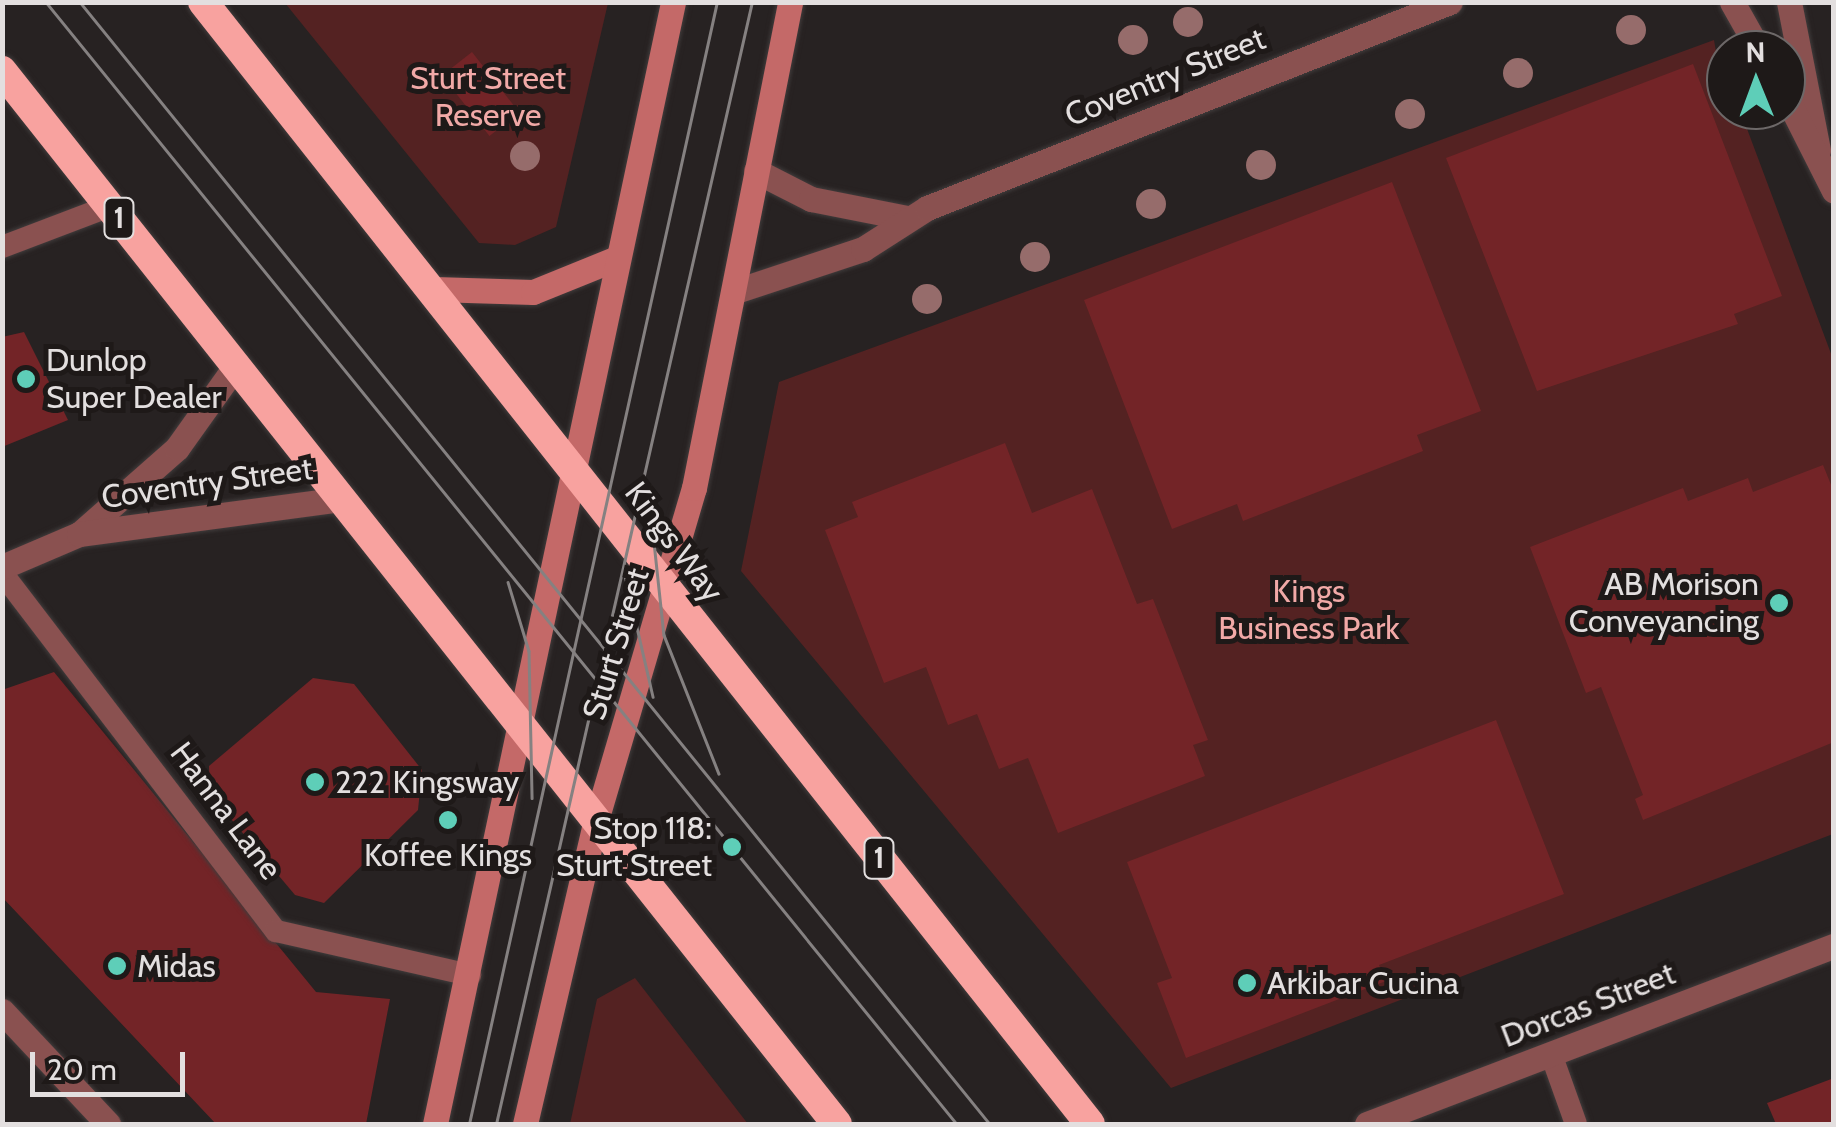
<!DOCTYPE html>
<html>
<head>
<meta charset="utf-8">
<style>
  body { margin:0 }
  #map { position:relative; width:1836px; height:1127px; overflow:hidden; background:#272222; font-family:Cabin,sans-serif }
  div>[style] { position:absolute }
  .green>* { inset:0; background:#542222 }
  .building>* { inset:0; background:#732427; transform-origin:0 0 }
  .roads { filter:drop-shadow(0 0 2px #413c3c) drop-shadow(0 0 2px #413c3c) }
  .lane>* { height:22px; margin:-11px; padding:0 11px; transform-origin:11px; border-radius:11px; background:#8a5150 }
  .street>* { height:25px; margin:-12.5px; padding:0 12.5px; transform-origin:12.5px; border-radius:12.5px; background:#8a5150 }
  .secondary>* { height:25px; margin:-12.5px; padding:0 12.5px; transform-origin:12.5px; border-radius:12.5px; background:#c46968 }
  .highway>* { height:30px; margin:-15px; padding:0 15px; transform-origin:15px; border-radius:15px; background:#f8a29f }
  .tram>* { height:2.5px; margin:-1.25px; padding:0 1.25px; transform-origin:1.25px; border-radius:1.25px; background:#858181 }
  .trees>* { width:30px; height:30px; margin:-15px; border-radius:50%; background:#966c6b }
  .dots>* { width:28px; height:28px; translate:-50% -50%; box-sizing:border-box; border:5px solid #1e1918; border-radius:50% }
  span { translate:-50% -50%; white-space:nowrap; text-align:center; line-height:1.15; -webkit-text-stroke:10px #1e1918; paint-order:stroke }
  .shield-label span { padding:2px 8px; background:#1e1918; border:2px solid; border-radius:8px; -webkit-text-stroke-width:0 }
  .shield-label { font-size:30px; color:#e3dfdf; font-weight:700 }
  .street-label { font-size:32px; color:#e3dfdf }
  .park-label { font-size:32px; color:#f1a9a7 }
  .poi-label { font-size:32px; color:#e3dfdf }
  .left { translate:0 -50%; text-align:left }
  .right { translate:-100% -50%; text-align:right }
  .frame { position:absolute; inset:0; border:5px solid #e3dfdf; pointer-events:none }
  .north { position:absolute; left:1706px; top:30px; width:100px; height:100px; box-sizing:border-box; background:#1e1918; border:2px solid #6d6868; border-radius:50%; rotate:359deg; font-size:28px; font-weight:700; line-height:40px; text-align:center; color:#e3dfdf }
  .north::after { content:''; display:block; margin:auto; width:35px; height:45px; background:#5eceb8; clip-path:polygon(50% 0,100% 100%,50% 72%,0 100%) }
  .scale { position:absolute; left:30px; top:1052px; width:155px; height:45px; box-sizing:border-box; border:5px solid #e3dfdf; border-top:0; padding-left:12px; font-size:30px; line-height:35px; white-space:nowrap; color:#e3dfdf; -webkit-text-stroke:8px #1e1918; paint-order:stroke }
</style>
</head>
<body>
<div id="map">
  <div class="green">
    <div style="clip-path:polygon(285px 3px,608px 3px,556px 227px,515px 245px,479px 243px)"></div>
    <div style="clip-path:polygon(1714px 40px,1726px 110px,1740px 110px,1833px 359px,1833px 834px,1171px 1088px,741px 571px,779px 382px)"></div>
    <div style="clip-path:polygon(635px 978px,748px 1124px,570px 1124px,597px 999px)"></div>
  </div>
  <div class="building">
    <div style="left:472px;top:52px;width:77px;height:38px;rotate:52deg"></div>
    <div style="clip-path:polygon(1693px 64px,1782px 296px,1734px 314px,1738px 324px,1537px 391px,1446px 158px)"></div>
    <div style="clip-path:polygon(1392px 182px,1481px 411px,1417px 435px,1423px 451px,1243px 521px,1237px 504px,1172px 529px,1084px 300px)"></div>
    <div style="clip-path:polygon(24px 332px,68px 420px,2px 447px,2px 337px)"></div>
    <div style="clip-path:polygon(1005px 443px,1032px 513px,1092px 489px,1137px 604px,1153px 599px,1208px 740px,1193px 745px,1205px 776px,1058px 833px,1028px 758px,999px 769px,977px 714px,948px 725px,926px 667px,884px 683px,825px 530px,858px 517px,852px 502px)"></div>
    <div style="clip-path:polygon(1823px 465px,1834px 492px,1834px 742px,1643px 820px,1635px 799px,1643px 795px,1601px 687px,1586px 693px,1530px 547px,1683px 488px,1688px 501px,1748px 478px,1753px 492px)"></div>
    <div style="clip-path:polygon(54px 672px,316px 992px,390px 999px,366px 1124px,216px 1124px,2px 897px,2px 690px)"></div>
    <div style="clip-path:polygon(313px 678px,354px 684px,422px 770px,418px 810px,324px 903px,295px 895px,210px 794px,209px 766px)"></div>
    <div style="clip-path:polygon(1496px 720px,1564px 894px,1379px 965px,1386px 981px,1186px 1058px,1157px 983px,1172px 978px,1127px 862px)"></div>
    <div style="clip-path:polygon(1834px 1078px,1834px 1124px,1776px 1124px,1767px 1103px)"></div>
  </div>
  <div class="roads">
    <div class="lane">
      <div style="left:2px;top:247px;width:116px;rotate:-20.8deg"></div>
      <div style="left:2px;top:573px;width:451px;rotate:52.6deg"></div>
      <div style="left:276px;top:931px;width:199px;rotate:12.8deg"></div>
      <div style="left:1551px;top:1054px;width:74px;rotate:70.3deg"></div>
    </div>
    <div class="street">
      <div style="left:1732px;top:2px;width:55px;rotate:60.6deg"></div>
      <div style="left:1789px;top:2px;width:151px;rotate:78.9deg"></div>
      <div style="left:1786px;top:96px;width:106px;rotate:63.2deg"></div>
      <div style="left:756px;top:171px;width:62px;rotate:27deg"></div>
      <div style="left:811px;top:199px;width:98px;rotate:11.2deg"></div>
      <div style="left:736px;top:291px;width:134px;rotate:-18.3deg"></div>
      <div style="left:863px;top:249px;width:76px;rotate:-32.6deg"></div>
      <div style="left:927px;top:208px;width:562px;rotate:-21.5deg"></div>
      <div style="left:83px;top:531px;width:125px;rotate:-41.4deg"></div>
      <div style="left:177px;top:448px;width:103px;rotate:-54.5deg"></div>
      <div style="left:2px;top:567px;width:84px;rotate:-23.2deg"></div>
      <div style="left:79px;top:534px;width:266px;rotate:-7.6deg"></div>
      <div style="left:2px;top:1011px;width:155px;rotate:46.8deg"></div>
      <div style="left:1367px;top:1124px;width:500px;rotate:-20.9deg"></div>
    </div>
    <div class="secondary">
      <div style="left:434px;top:289px;width:99px;rotate:1.7deg"></div>
      <div style="left:533px;top:292px;width:91px;rotate:-22deg"></div>
      <div style="left:435px;top:1124px;width:1147px;rotate:-78.02deg"></div>
      <div style="left:525px;top:1124px;width:308px;rotate:-76.9deg"></div>
      <div style="left:595px;top:824px;width:350px;rotate:-73.6deg"></div>
      <div style="left:694px;top:488px;width:495px;rotate:-78.8deg"></div>
    </div>
    <div class="highway">
      <div style="left:203px;top:2px;width:1430px;rotate:51.67deg"></div>
      <div style="left:2px;top:71px;width:1344px;rotate:51.59deg"></div>
    </div>
  </div>
  <div class="tram">
    <div style="left:46px;top:2px;width:1445px;rotate:50.93deg"></div>
    <div style="left:80px;top:2px;width:1445px;rotate:50.96deg"></div>
    <div style="left:648px;top:486px;width:150px;rotate:83.9deg"></div>
    <div style="left:664px;top:635px;width:149px;rotate:68.4deg"></div>
    <div style="left:624px;top:571px;width:129px;rotate:77deg"></div>
    <div style="left:508px;top:582px;width:72px;rotate:73.1deg"></div>
    <div style="left:529px;top:651px;width:147px;rotate:88.8deg"></div>
    <div style="left:469px;top:1124px;width:1149px;rotate:-77.54deg"></div>
    <div style="left:496px;top:1124px;width:1151px;rotate:-77.15deg"></div>
  </div>
  <div class="trees">
    <div style="left:1188px;top:22px"></div>
    <div style="left:1631px;top:30px"></div>
    <div style="left:1133px;top:40px"></div>
    <div style="left:1518px;top:73px"></div>
    <div style="left:1410px;top:114px"></div>
    <div style="left:525px;top:156px"></div>
    <div style="left:1261px;top:165px"></div>
    <div style="left:1151px;top:204px"></div>
    <div style="left:1035px;top:257px"></div>
    <div style="left:927px;top:299px"></div>
  </div>
  <div class="dots">
    <div style="left:26px;top:379px;background:#5eceb8"></div>
    <div style="left:1779px;top:603px;background:#5eceb8"></div>
    <div style="left:315px;top:782px;background:#5eceb8"></div>
    <div style="left:448px;top:820px;background:#5eceb8"></div>
    <div style="left:732px;top:847px;background:#5eceb8"></div>
    <div style="left:117px;top:966px;background:#5eceb8"></div>
    <div style="left:1247px;top:983px;background:#5eceb8"></div>
  </div>
  <div class="shield-label">
    <span style="left:119px;top:218px">1</span>
    <span style="left:879px;top:858px">1</span>
  </div>
  <div class="street-label">
    <span style="left:1165px;top:77px;rotate:-22deg">Coventry Street</span>
    <span style="left:207px;top:483px;rotate:-8deg">Coventry Street</span>
    <span style="left:674px;top:542px;rotate:53deg">Kings Way</span>
    <span style="left:616px;top:644px;rotate:-73deg">Sturt Street</span>
    <span style="left:226px;top:811px;rotate:53deg">Hanna Lane</span>
    <span style="left:1588px;top:1005px;rotate:-21deg">Dorcas Street</span>
  </div>
  <div class="park-label">
    <span style="left:488px;top:97px">Sturt Street<br>Reserve</span>
    <span style="left:1309px;top:610px">Kings<br>Business Park</span>
  </div>
  <div class="poi-label">
    <span class="left" style="left:46px;top:379px">Dunlop<br>Super Dealer</span>
    <span class="right" style="left:1759px;top:603px">AB Morison<br>Conveyancing</span>
    <span class="left" style="left:335px;top:782px">222 Kingsway</span>
    <span class="right" style="left:712px;top:847px">Stop 118:<br>Sturt Street</span>
    <span style="left:448px;top:855px">Koffee Kings</span>
    <span class="left" style="left:137px;top:966px">Midas</span>
    <span class="left" style="left:1267px;top:983px">Arkibar Cucina</span>
  </div>
  <div class="frame"></div>
  <div class="north">N</div>
  <div class="scale">20 m</div>
</div>
</body>
</html>
